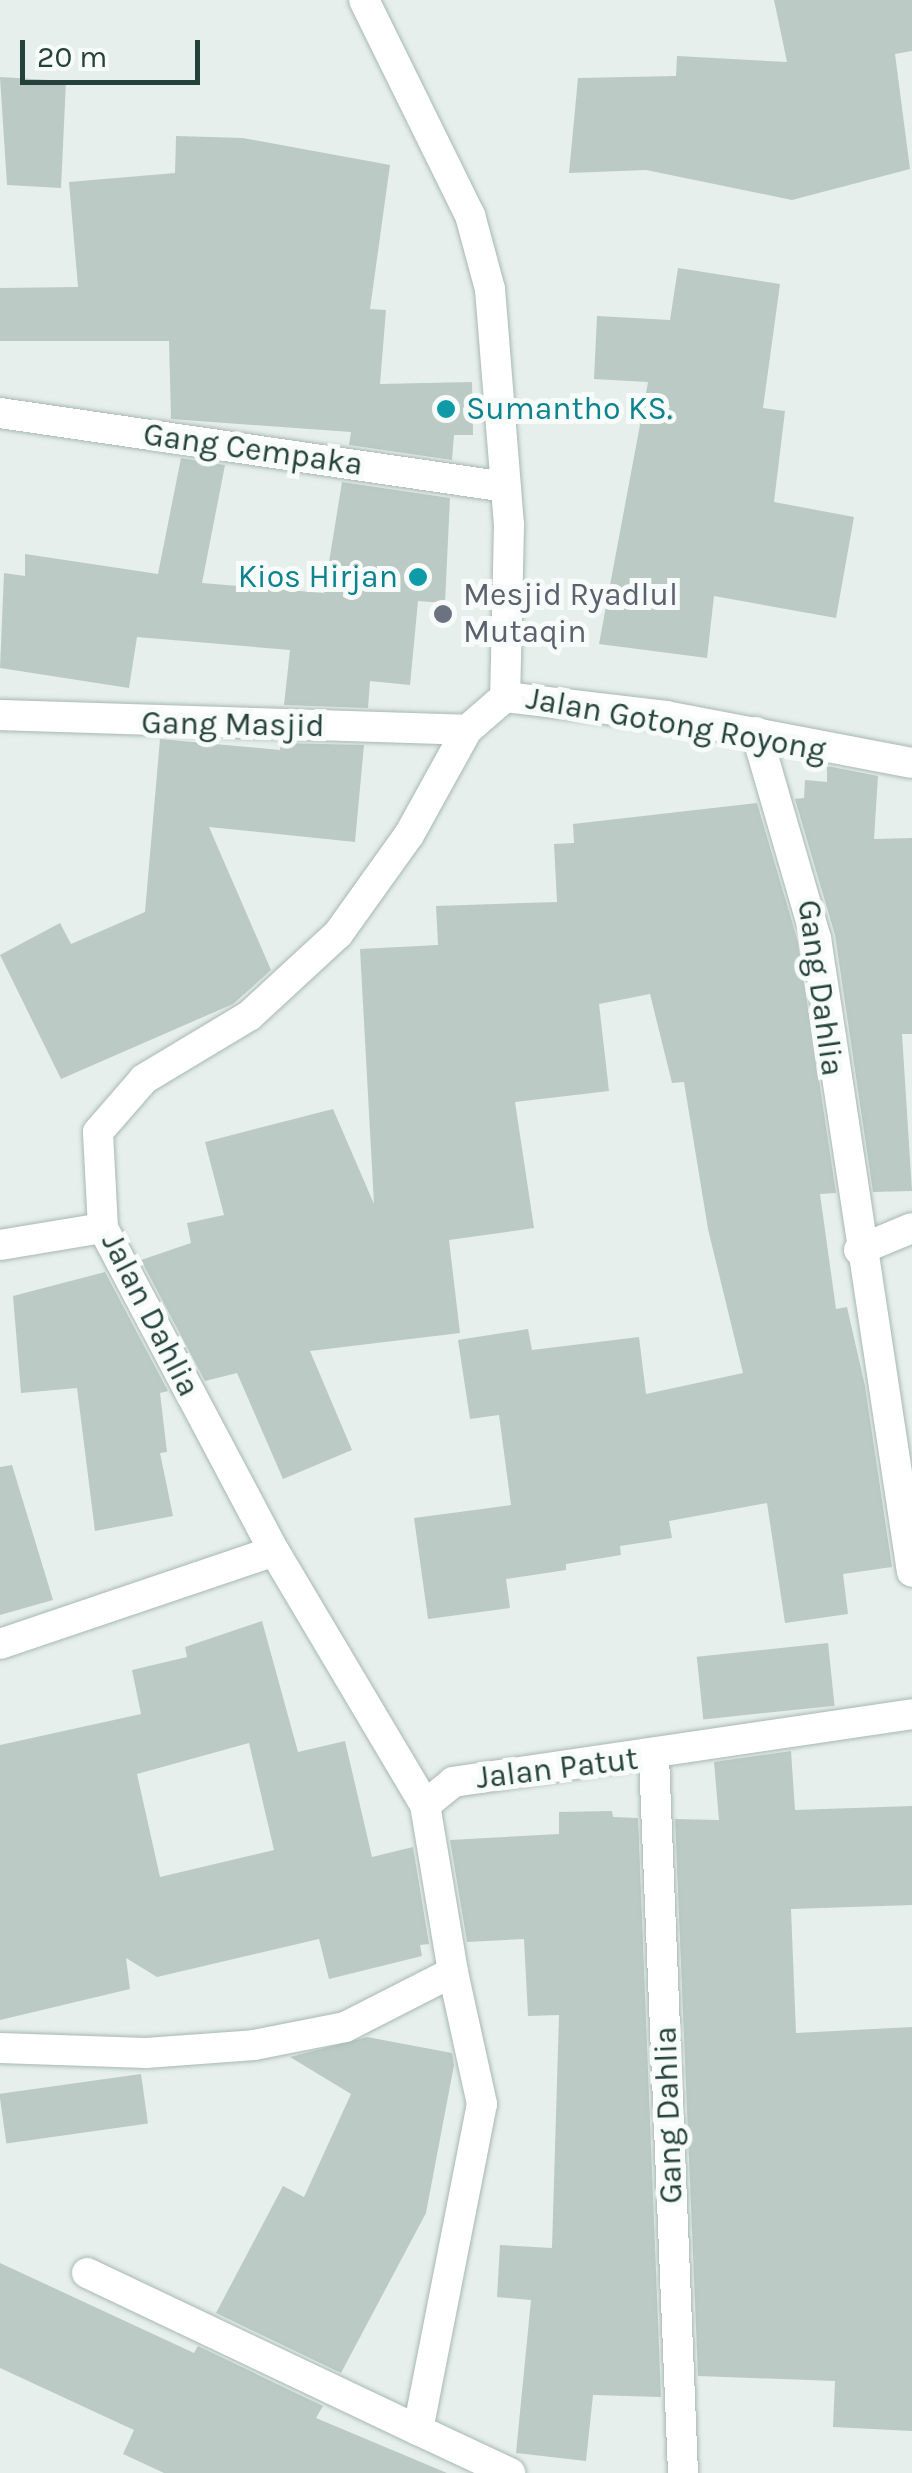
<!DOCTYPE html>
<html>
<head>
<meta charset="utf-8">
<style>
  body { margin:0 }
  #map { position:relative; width:912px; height:2473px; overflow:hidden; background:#e6efeb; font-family:Karla,sans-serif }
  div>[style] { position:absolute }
  .building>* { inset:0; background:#bbcac4; transform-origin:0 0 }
  .roads { filter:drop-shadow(0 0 2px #a8b8b2) drop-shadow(0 0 2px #a8b8b2) }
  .minor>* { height:30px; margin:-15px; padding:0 15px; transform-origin:15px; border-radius:15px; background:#fff }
  .dots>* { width:28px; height:28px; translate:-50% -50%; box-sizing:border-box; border:5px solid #f7fbf9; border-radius:50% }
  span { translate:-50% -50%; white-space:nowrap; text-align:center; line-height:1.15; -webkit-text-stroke:10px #f7fbf9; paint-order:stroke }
  .culture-label { font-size:32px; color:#0d838f }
  .left { translate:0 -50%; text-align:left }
  .right { translate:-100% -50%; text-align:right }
  .street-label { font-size:32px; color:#24423a }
  .worship-label { font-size:32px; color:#5b616d }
  .scale { position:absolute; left:20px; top:40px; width:180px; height:45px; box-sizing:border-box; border:5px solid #24423a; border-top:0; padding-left:12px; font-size:30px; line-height:35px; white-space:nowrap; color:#24423a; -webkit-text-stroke:8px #f7fbf9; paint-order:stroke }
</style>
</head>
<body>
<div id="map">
  <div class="building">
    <div style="clip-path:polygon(774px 0,912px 0,912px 51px,895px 54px,910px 169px,792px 200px,646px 170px,569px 173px,578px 78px,676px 76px,677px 56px,787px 62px)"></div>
    <div style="clip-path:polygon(0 77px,66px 81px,61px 188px,7px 185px)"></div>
    <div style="clip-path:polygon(176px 136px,243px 138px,390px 165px,370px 309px,386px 310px,380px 384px,472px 382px,473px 435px,454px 435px,452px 460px,349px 445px,351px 432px,171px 419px,169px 341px,0 341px,0 288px,78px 287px,69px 182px,175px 173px)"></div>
    <div style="clip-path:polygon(678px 268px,780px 284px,763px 408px,785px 411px,774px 502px,854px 517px,836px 618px,714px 596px,707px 658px,599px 644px,648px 382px,594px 379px,597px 316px,670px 320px)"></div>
    <div style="clip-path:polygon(181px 458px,225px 465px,202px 583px,324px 593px,342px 482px,450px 498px,445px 603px,418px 601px,410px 685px,370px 681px,368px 708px,284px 705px,290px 650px,137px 637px,129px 688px,0 668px,4px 573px,25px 576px,25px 554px,158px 574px)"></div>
    <div style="clip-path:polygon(160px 739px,280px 750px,281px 743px,364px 745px,355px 842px,209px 827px,271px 970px,233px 1004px,61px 1079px,0 955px,60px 923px,71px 944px,145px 912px)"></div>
    <div style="clip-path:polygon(827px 766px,878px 776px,874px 839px,912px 838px,912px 1034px,902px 1034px,912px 1191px,873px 1192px,835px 935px,795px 799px,804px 798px,805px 780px,827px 782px)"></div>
    <div style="clip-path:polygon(757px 803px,798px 942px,836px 1193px,820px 1194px,836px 1309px,847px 1307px,865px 1386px,892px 1567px,843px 1574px,848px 1614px,785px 1623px,767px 1503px,669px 1521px,672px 1538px,620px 1546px,621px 1555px,566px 1564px,566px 1570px,506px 1579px,510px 1608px,428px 1619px,414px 1518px,511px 1505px,499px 1415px,470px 1419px,458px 1340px,528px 1329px,532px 1350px,639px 1337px,646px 1394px,743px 1373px,708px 1229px,684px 1082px,672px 1083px,650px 994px,599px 1004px,609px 1091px,515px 1102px,534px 1228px,449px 1240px,460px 1333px,310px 1351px,352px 1450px,283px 1479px,237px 1373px,205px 1381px,141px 1260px,191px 1243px,187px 1223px,224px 1215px,205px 1142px,333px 1109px,374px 1204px,360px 949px,438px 945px,436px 906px,557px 902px,554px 844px,574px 843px,573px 824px)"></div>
    <div style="clip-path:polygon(105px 1272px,168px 1391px,160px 1393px,167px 1452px,160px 1453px,173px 1516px,95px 1531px,77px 1388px,21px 1393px,13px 1296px)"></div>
    <div style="clip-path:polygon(12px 1465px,53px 1600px,0 1615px,0 1467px)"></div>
    <div style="clip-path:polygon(evenodd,262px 1621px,298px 1752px,345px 1741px,372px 1857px,413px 1847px,429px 1944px,420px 1945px,422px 1956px,329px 1979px,319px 1939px,157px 1977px,126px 1958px,130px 1989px,0 2020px,0 1745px,141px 1714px,132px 1670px,187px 1657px,185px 1647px,262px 1621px,249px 1743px,274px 1850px,160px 1877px,137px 1774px,249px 1743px)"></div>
    <div style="left:828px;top:1643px;width:63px;height:132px;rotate:84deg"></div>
    <div style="clip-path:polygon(791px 1751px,795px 1810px,912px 1806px,912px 1905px,791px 1909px,796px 2033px,912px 2027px,912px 2431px,833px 2427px,835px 2381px,698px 2376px,675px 1819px,719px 1820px,714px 1762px)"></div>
    <div style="clip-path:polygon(612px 1811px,613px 1817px,638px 1818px,661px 2397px,593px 2395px,586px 2461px,516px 2453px,531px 2300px,497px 2297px,500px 2245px,552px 2248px,559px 2015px,528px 2016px,524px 1939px,467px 1942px,450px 1840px,559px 1834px,559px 1812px)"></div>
    <div style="clip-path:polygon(367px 2037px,452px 2053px,454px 2065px,426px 2213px,341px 2373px,216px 2313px,283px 2186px,304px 2197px,351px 2094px,290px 2057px)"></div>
    <div style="left:141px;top:2074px;width:50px;height:143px;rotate:82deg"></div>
    <div style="clip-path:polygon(0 2263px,194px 2353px,198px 2346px,323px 2406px,316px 2418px,447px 2473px,164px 2473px,123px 2454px,134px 2430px,0 2368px)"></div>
  </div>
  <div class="roads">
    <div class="minor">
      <div style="left:364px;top:0;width:240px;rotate:63.8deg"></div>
      <div style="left:470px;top:215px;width:77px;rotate:74.9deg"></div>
      <div style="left:490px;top:289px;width:237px;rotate:85.4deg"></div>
      <div style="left:509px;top:525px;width:172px;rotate:91.3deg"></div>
      <div style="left:505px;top:697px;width:162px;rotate:6.7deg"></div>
      <div style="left:666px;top:716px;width:250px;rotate:10.8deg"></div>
      <div style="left:0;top:413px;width:511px;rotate:8.32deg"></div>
      <div style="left:0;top:715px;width:467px;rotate:1.8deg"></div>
      <div style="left:756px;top:732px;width:215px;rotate:73.8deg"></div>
      <div style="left:816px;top:938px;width:641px;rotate:81.39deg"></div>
      <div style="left:0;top:1245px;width:104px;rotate:-9.4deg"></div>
      <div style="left:859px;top:1250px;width:57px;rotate:-22.5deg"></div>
      <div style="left:0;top:1644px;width:289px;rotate:-18.7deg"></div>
      <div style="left:654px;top:1757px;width:717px;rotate:87.68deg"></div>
      <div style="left:425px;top:1805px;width:295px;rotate:-120.7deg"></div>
      <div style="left:274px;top:1551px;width:365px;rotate:-117.9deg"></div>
      <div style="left:103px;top:1228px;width:96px;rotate:-93deg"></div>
      <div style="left:98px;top:1132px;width:70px;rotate:-49deg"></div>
      <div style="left:144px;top:1079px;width:122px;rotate:-31deg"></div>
      <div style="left:249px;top:1016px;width:121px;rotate:-42.7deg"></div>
      <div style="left:338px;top:934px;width:122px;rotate:-54.4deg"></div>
      <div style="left:409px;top:835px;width:120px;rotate:-61.1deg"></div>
      <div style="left:467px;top:730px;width:50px;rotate:-41deg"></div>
      <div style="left:0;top:2048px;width:146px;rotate:2deg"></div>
      <div style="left:146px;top:2053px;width:108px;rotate:-4.2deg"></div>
      <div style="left:254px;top:2045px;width:93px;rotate:-11.2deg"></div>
      <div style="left:345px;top:2027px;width:121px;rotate:-27deg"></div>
      <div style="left:453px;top:1972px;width:169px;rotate:-99.5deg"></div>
      <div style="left:425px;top:1805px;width:36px;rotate:-39deg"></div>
      <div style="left:453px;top:1782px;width:464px;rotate:-8.4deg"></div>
      <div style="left:87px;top:2273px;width:366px;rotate:25.4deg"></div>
      <div style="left:418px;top:2430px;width:332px;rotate:-78.9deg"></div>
      <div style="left:482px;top:2104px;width:135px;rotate:-102.4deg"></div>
      <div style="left:418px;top:2430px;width:102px;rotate:25.1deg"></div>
    </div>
  </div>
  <div class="dots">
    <div style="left:446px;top:409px;background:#0f9aa8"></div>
    <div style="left:418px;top:577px;background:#0f9aa8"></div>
    <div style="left:443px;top:614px;background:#6b7280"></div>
  </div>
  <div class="culture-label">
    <span class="left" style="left:466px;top:409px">Sumantho KS.</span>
    <span class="right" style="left:398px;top:577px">Kios Hirjan</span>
  </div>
  <div class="street-label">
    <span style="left:253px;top:450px;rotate:8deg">Gang Cempaka</span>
    <span style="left:233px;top:725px;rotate:1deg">Gang Masjid</span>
    <span style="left:676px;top:725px;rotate:10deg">Jalan Gotong Royong</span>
    <span style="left:820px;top:988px;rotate:82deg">Gang Dahlia</span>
    <span style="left:150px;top:1315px;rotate:63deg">Jalan Dahlia</span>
    <span style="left:557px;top:1769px;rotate:-7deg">Jalan Patut</span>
    <span style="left:669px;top:2115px;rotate:-92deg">Gang Dahlia</span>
  </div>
  <div class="worship-label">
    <span class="left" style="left:463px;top:614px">Mesjid Ryadlul<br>Mutaqin</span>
  </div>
  <div class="scale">20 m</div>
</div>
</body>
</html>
